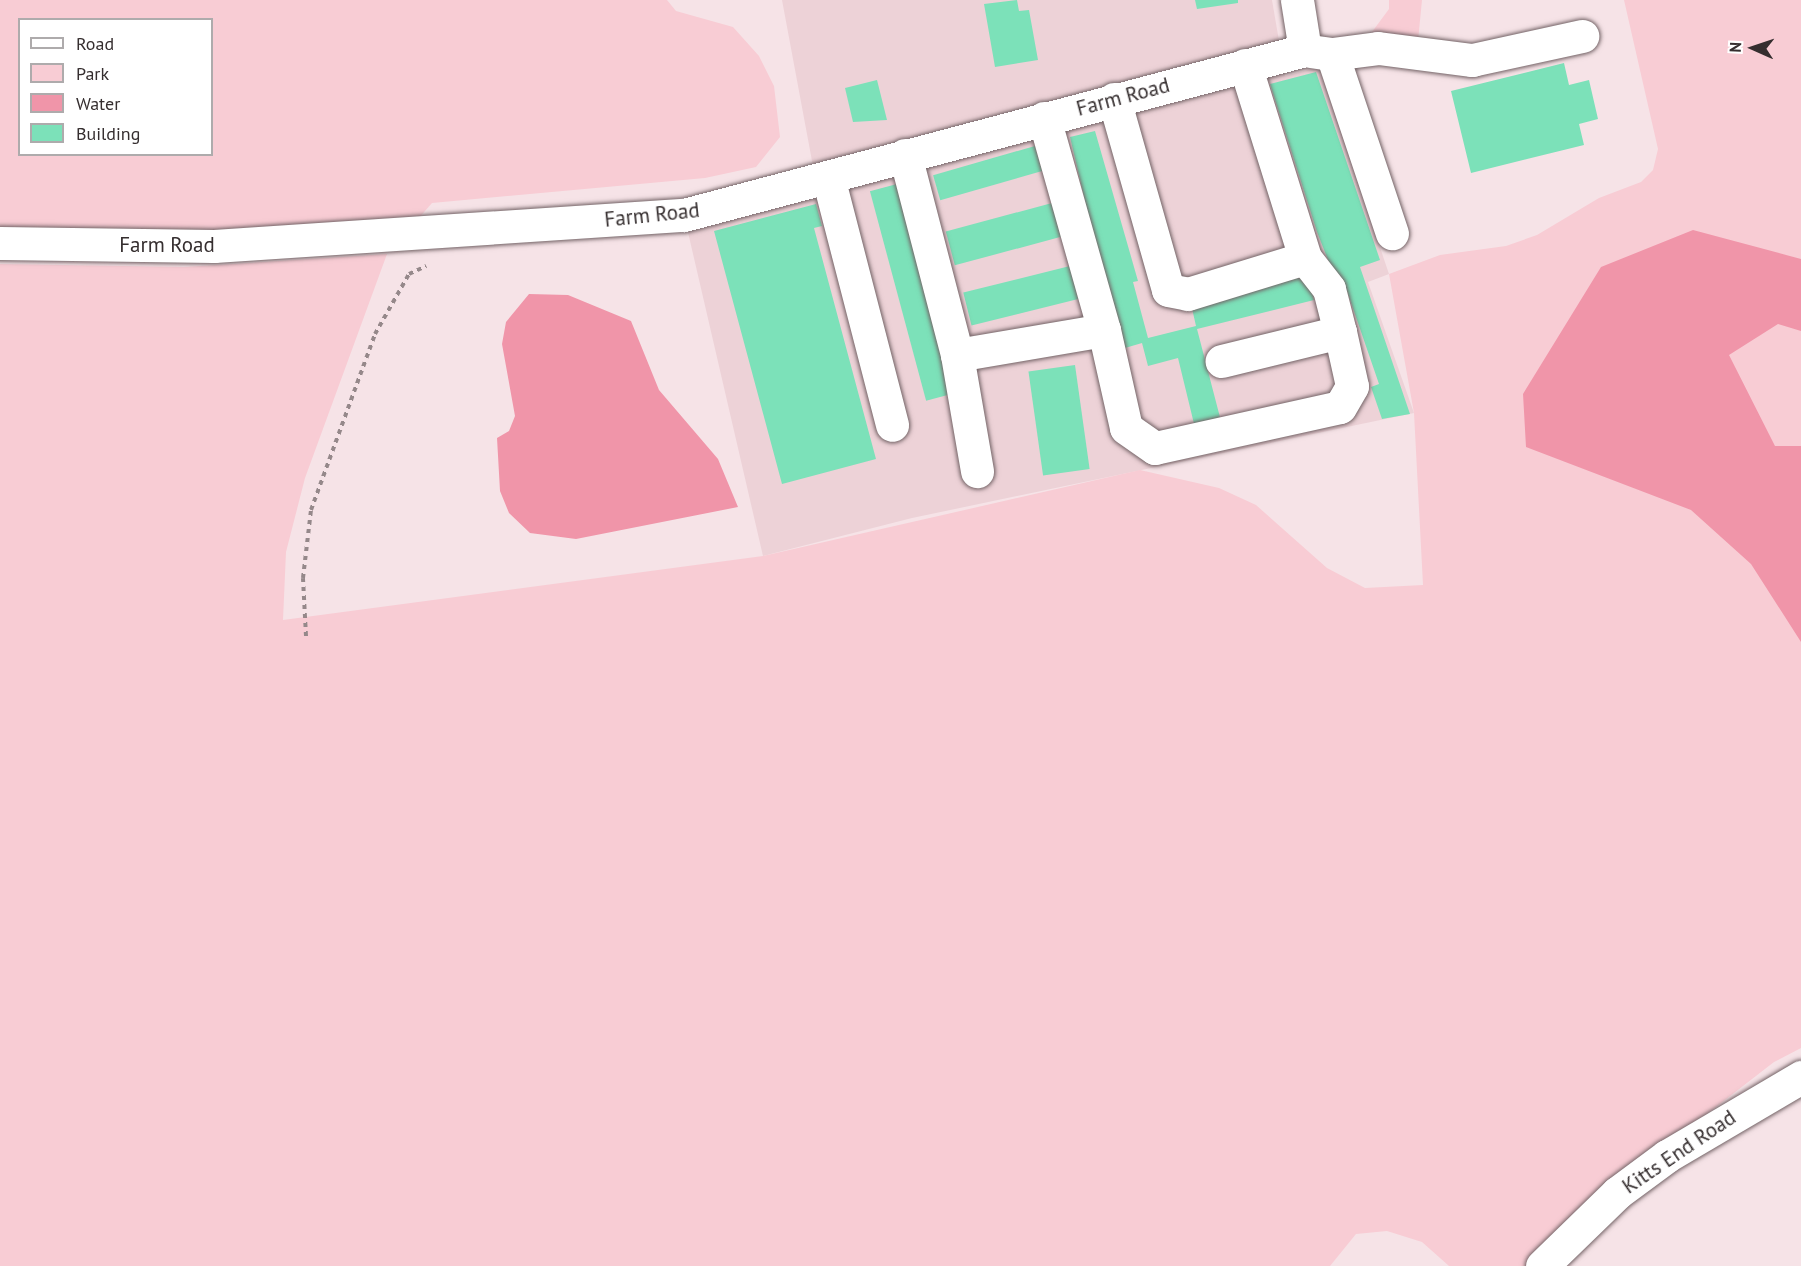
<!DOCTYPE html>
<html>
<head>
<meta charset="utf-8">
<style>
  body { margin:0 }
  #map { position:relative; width:1801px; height:1266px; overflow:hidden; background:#f6e3e7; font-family:"PT Sans",sans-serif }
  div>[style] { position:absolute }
  .built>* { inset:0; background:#edd2d7 }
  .green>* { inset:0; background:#f8ccd4 }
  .water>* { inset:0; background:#f095a9 }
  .building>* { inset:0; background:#7ce1b9; transform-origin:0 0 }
  .path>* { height:4px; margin-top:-2px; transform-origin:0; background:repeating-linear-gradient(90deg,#95888a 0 4.5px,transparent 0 9px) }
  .roads { filter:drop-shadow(0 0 2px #736366) drop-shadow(0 0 2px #736366) }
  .minor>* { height:33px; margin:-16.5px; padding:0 16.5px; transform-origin:16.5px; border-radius:16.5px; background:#fff }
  span { translate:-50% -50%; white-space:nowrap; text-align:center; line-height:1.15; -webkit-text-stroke:5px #fff; paint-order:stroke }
  .street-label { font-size:21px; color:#352e2f }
  .legend { position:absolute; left:18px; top:18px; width:195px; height:138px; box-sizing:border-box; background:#fff; border:2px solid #aeabac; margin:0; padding:8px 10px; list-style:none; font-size:18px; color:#352e2f }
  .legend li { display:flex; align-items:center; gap:12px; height:30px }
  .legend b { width:30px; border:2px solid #aeabac }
  .north { position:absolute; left:1723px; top:18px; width:60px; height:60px; -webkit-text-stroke:4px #fff; paint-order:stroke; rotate:273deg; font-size:16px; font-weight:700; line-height:24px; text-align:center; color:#352e2f }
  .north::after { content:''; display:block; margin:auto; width:21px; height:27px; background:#352e2f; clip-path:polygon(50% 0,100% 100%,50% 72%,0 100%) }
</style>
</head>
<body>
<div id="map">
  <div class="built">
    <div style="clip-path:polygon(782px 0,1272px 0,1285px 76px,1319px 67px,1389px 274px,1368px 282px,1414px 413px,912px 518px,763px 556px,684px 215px,815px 177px)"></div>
  </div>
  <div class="green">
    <div style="clip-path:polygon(evenodd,0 0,667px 0,676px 11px,733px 27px,759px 56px,774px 86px,780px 137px,756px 167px,705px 178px,432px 203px,411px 227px,0 234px,0 0,20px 20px,212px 20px,212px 154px,20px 154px,20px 20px)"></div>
    <div style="clip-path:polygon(1389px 0,1422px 0,1418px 41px,1369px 36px,1389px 9px)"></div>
    <div style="clip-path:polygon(1624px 0,1801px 0,1801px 1048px,1774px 1062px,1570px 1220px,1529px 1266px,1449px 1266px,1422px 1242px,1387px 1231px,1356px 1234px,1330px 1266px,0 1266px,0 264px,184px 267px,387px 254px,305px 478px,286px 552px,283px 620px,763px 556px,1140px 470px,1219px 488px,1256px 505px,1327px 568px,1365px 588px,1423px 585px,1414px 413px,1389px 274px,1440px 255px,1506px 246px,1537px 235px,1599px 198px,1641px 182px,1653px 170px,1658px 149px)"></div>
  </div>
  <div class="water">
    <div style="clip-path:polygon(1693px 230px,1801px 259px,1801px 331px,1778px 324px,1729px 355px,1775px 446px,1801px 446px,1801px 642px,1751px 564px,1691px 510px,1526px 447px,1523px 394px,1601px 267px)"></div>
    <div style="clip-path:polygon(529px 294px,568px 295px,631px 321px,659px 390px,718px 459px,738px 507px,576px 539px,530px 533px,509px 513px,500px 491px,497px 438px,509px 431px,515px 416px,502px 344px,506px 322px)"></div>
  </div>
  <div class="building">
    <div style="clip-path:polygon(1017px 0,1019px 11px,1029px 10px,1038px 60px,995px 67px,984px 4px)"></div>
    <div style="clip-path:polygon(1195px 0,1238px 0,1238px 3px,1197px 9px)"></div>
    <div style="clip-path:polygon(1564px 63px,1569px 85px,1589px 80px,1598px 119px,1579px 124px,1584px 145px,1471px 173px,1451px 91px)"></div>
    <div style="clip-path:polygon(1316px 72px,1380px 260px,1360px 267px,1410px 414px,1382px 419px,1371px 387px,1379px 384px,1347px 291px,1341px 293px,1317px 232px,1270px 84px)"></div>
    <div style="clip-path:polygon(877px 80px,887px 120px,853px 122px,845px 88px)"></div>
    <div style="clip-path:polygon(1095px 131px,1138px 281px,1133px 282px,1148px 338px,1196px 326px,1191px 304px,1308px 275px,1314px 300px,1197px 329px,1222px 425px,1196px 432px,1178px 358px,1148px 366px,1142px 343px,1125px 348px,1110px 290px,1106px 291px,1070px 137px)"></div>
    <div style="left:1035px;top:146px;width:26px;height:106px;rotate:74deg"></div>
    <div style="left:897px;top:184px;width:217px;height:28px;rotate:75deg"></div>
    <div style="left:1052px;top:203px;width:35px;height:110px;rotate:75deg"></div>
    <div style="clip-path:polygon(816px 204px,822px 226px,814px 228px,876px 459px,782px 484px,714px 231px)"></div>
    <div style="left:1070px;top:266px;width:34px;height:110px;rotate:76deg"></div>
    <div style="left:1075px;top:365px;width:105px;height:47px;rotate:82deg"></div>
  </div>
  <div class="path">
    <div style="left:306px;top:636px;width:58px;rotate:-93deg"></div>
    <div style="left:303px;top:578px;width:68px;rotate:-83.3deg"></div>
    <div style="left:311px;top:510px;width:187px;rotate:-70deg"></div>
    <div style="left:375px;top:334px;width:69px;rotate:-60.5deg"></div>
    <div style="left:409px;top:274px;width:19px;rotate:-25deg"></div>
  </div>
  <div class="roads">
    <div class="minor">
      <div style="left:1310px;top:51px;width:22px;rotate:8deg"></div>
      <div style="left:1332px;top:54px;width:189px;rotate:71.5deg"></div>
      <div style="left:1332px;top:54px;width:46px;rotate:-7.4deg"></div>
      <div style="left:1378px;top:48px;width:95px;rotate:7.3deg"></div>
      <div style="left:1472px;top:60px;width:113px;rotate:-12.3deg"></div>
      <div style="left:1245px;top:65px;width:202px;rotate:72.7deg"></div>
      <div style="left:1305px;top:258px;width:39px;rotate:52deg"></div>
      <div style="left:1329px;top:289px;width:44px;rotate:75.7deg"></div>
      <div style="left:1114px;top:99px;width:198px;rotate:74.2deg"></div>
      <div style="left:1168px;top:290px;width:20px;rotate:11deg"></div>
      <div style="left:1188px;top:294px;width:122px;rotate:-17.1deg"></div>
      <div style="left:1044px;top:118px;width:220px;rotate:74.2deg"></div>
      <div style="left:905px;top:155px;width:207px;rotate:75.4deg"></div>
      <div style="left:957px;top:355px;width:118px;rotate:80.2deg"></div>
      <div style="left:828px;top:177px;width:256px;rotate:75.5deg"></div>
      <div style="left:0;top:243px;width:214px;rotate:0.8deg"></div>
      <div style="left:214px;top:246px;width:471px;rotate:-3.8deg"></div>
      <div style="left:684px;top:215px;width:643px;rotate:-14.88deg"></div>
      <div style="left:1305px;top:50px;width:51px;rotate:-99.1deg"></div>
      <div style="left:957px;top:355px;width:149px;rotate:-9.7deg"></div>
      <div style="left:1104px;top:330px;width:100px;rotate:77.3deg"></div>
      <div style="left:1126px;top:428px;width:35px;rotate:35deg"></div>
      <div style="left:1155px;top:448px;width:189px;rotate:-12.5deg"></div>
      <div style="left:1340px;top:407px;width:24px;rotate:-60deg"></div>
      <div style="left:1352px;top:386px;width:55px;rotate:-102.5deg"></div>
      <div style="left:1340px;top:332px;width:122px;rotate:166.2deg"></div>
      <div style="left:1542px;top:1266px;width:105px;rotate:-44.2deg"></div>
      <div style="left:1617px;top:1193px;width:62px;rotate:-36.5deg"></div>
      <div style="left:1667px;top:1156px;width:156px;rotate:-30.5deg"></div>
    </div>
  </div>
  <div class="street-label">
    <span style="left:1123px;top:97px;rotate:-15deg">Farm Road</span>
    <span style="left:652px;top:215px;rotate:-6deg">Farm Road</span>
    <span style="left:167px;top:245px">Farm Road</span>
    <span style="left:1679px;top:1152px;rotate:-34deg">Kitts End Road</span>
  </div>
  <ul class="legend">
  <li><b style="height:8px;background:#fff"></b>Road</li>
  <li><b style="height:16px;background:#f8ccd4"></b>Park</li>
  <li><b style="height:16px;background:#f095a9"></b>Water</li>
  <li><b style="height:16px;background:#7ce1b9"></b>Building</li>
  </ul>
  <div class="north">N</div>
</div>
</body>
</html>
